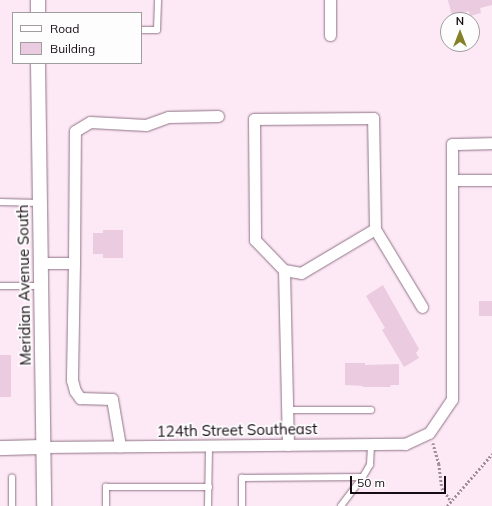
<!DOCTYPE html>
<html>
<head>
<meta charset="utf-8">
<style>
  body { margin:0 }
  #map { position:relative; width:492px; height:506px; overflow:hidden; background:#fde9f6; font-family:Mulish,sans-serif }
  div>[style] { position:absolute }
  .building>* { inset:0; background:#ebcbe0; transform-origin:0 0 }
  .path>* { height:2.5px; margin-top:-1.25px; transform-origin:0; background:repeating-linear-gradient(90deg,#9e8e99 0 2px,transparent 0 4px) }
  .roads { filter:drop-shadow(0 0 1px #907386) drop-shadow(0 0 1px #907386) }
  .service>* { height:5.5px; margin:-2.75px; padding:0 2.75px; transform-origin:2.75px; border-radius:2.75px; background:#fff }
  .minor>* { height:11px; margin:-5.5px; padding:0 5.5px; transform-origin:5.5px; border-radius:5.5px; background:#fff }
  .tertiary>* { height:14px; margin:-7px; padding:0 7px; transform-origin:7px; border-radius:7px; background:#fff }
  span { translate:-50% -50%; white-space:nowrap; text-align:center; line-height:1.15; -webkit-text-stroke:3.5px #fdfdfd; paint-order:stroke }
  .street-label { font-size:15px; color:#160b13 }
  .legend { position:absolute; left:12px; top:12px; width:130px; height:52px; box-sizing:border-box; background:#fdfdfd; border:1px solid #a19c9f; margin:0; padding:5px 7px; list-style:none; font-size:12px; color:#160b13 }
  .legend li { display:flex; align-items:center; gap:8px; height:20px }
  .legend b { width:20px; border:1px solid #a19c9f }
  .north { position:absolute; left:440px; top:12px; width:40px; height:40px; box-sizing:border-box; background:#fdfdfd; border:1px solid #a19c9f; border-radius:50%; rotate:0deg; font-size:11px; font-weight:700; line-height:16px; text-align:center; color:#160b13 }
  .north::after { content:''; display:block; margin:auto; width:14px; height:18px; background:#838028; clip-path:polygon(50% 0,100% 100%,50% 72%,0 100%) }
  .scale { position:absolute; left:350px; top:476px; width:96px; height:18px; box-sizing:border-box; border:2px solid #160b13; border-top:0; padding-left:5px; font-size:12px; line-height:14px; white-space:nowrap; color:#160b13; -webkit-text-stroke:3px #fdfdfd; paint-order:stroke }
</style>
</head>
<body>
<div id="map">
  <div class="building">
    <div style="clip-path:polygon(448px 0,492px 0,492px 5px,480px 8px,481px 13px,470px 16px,469px 11px,452px 16px)"></div>
    <div style="clip-path:polygon(103px 230px,123px 230px,123px 258px,103px 258px,103px 254px,93px 254px,93px 233px,103px 233px)"></div>
    <div style="clip-path:polygon(383px 285px,419px 349px,416px 353px,419px 358px,404px 367px,382px 330px,385px 328px,366px 296px)"></div>
    <div style="left:479px;top:301px;width:13px;height:15px"></div>
    <div style="left:0;top:355px;width:11px;height:42px"></div>
    <div style="clip-path:polygon(345px 363px,365px 363px,365px 365px,399px 364px,399px 385px,391px 385px,390px 387px,363px 387px,363px 386px,345px 385px)"></div>
  </div>
  <div class="path">
    <div style="left:433px;top:443px;width:22px;rotate:74deg"></div>
    <div style="left:439px;top:464px;width:24px;rotate:83deg"></div>
    <div style="left:442px;top:488px;width:16px;rotate:55deg"></div>
    <div style="left:447px;top:506px;width:69px;rotate:-49.1deg"></div>
  </div>
  <div class="roads">
    <div class="service">
      <div style="left:141px;top:30px;width:16px"></div>
      <div style="left:157px;top:30px;width:30px;rotate:-88deg"></div>
      <div style="left:0;top:202px;width:40px;rotate:1.4deg"></div>
      <div style="left:0;top:286px;width:41px"></div>
      <div style="left:288px;top:410px;width:83px"></div>
      <div style="left:12px;top:506px;width:28px;rotate:-90deg"></div>
      <div style="left:106px;top:506px;width:19px;rotate:-90deg"></div>
      <div style="left:106px;top:487px;width:103px"></div>
      <div style="left:208px;top:506px;width:60px;rotate:-89deg"></div>
      <div style="left:242px;top:506px;width:28px;rotate:-90deg"></div>
      <div style="left:242px;top:478px;width:121px;rotate:-0.5deg"></div>
      <div style="left:363px;top:477px;width:14px;rotate:-60deg"></div>
      <div style="left:370px;top:465px;width:21px;rotate:-87deg"></div>
      <div style="left:341px;top:506px;width:36px;rotate:-53deg"></div>
    </div>
    <div class="minor">
      <div style="left:330px;top:35px;width:35px;rotate:-90deg"></div>
      <div style="left:452px;top:180px;width:40px"></div>
      <div style="left:375px;top:229px;width:91px;rotate:58.9deg"></div>
      <div style="left:41px;top:263px;width:33px"></div>
      <div style="left:74px;top:263px;width:117px;rotate:91deg"></div>
      <div style="left:72px;top:380px;width:11px;rotate:75deg"></div>
      <div style="left:75px;top:391px;width:9px;rotate:54deg"></div>
      <div style="left:80px;top:398px;width:32px;rotate:2deg"></div>
      <div style="left:112px;top:399px;width:48px;rotate:80.3deg"></div>
      <div style="left:74px;top:263px;width:132px;rotate:-89.6deg"></div>
      <div style="left:75px;top:131px;width:17px;rotate:-31deg"></div>
      <div style="left:90px;top:122px;width:56px;rotate:3.1deg"></div>
      <div style="left:146px;top:125px;width:23px;rotate:-20deg"></div>
      <div style="left:168px;top:117px;width:50px;rotate:-1.1deg"></div>
      <div style="left:284px;top:270px;width:17px;rotate:10deg"></div>
      <div style="left:301px;top:273px;width:86px;rotate:-30.7deg"></div>
      <div style="left:375px;top:229px;width:111px;rotate:-91deg"></div>
      <div style="left:373px;top:118px;width:119px;rotate:179.5deg"></div>
      <div style="left:254px;top:119px;width:121px;rotate:89.5deg"></div>
      <div style="left:255px;top:240px;width:42px;rotate:46deg"></div>
      <div style="left:284px;top:270px;width:175px;rotate:88.7deg"></div>
      <div style="left:44px;top:447px;width:361px;rotate:-0.5deg"></div>
      <div style="left:405px;top:444px;width:26px;rotate:-25deg"></div>
      <div style="left:429px;top:433px;width:41px;rotate:-55.9deg"></div>
      <div style="left:452px;top:399px;width:255px;rotate:-90deg"></div>
      <div style="left:452px;top:144px;width:40px;rotate:-1.4deg"></div>
    </div>
    <div class="tertiary">
      <div style="left:38px;top:0;width:13px;rotate:90deg"></div>
      <div style="left:38px;top:63px;width:443px;rotate:89.2deg"></div>
      <div style="left:0;top:448px;width:44px;rotate:-1.3deg"></div>
    </div>
  </div>
  <div class="street-label">
    <span style="left:24px;top:285px;rotate:-91deg">Meridian Avenue South</span>
    <span style="left:237px;top:430px;rotate:-1deg">124th Street Southeast</span>
  </div>
  <ul class="legend">
  <li><b style="height:5px;background:#fff"></b>Road</li>
  <li><b style="height:11px;background:#ebcbe0"></b>Building</li>
  </ul>
  <div class="north">N</div>
  <div class="scale">50 m</div>
</div>
</body>
</html>
